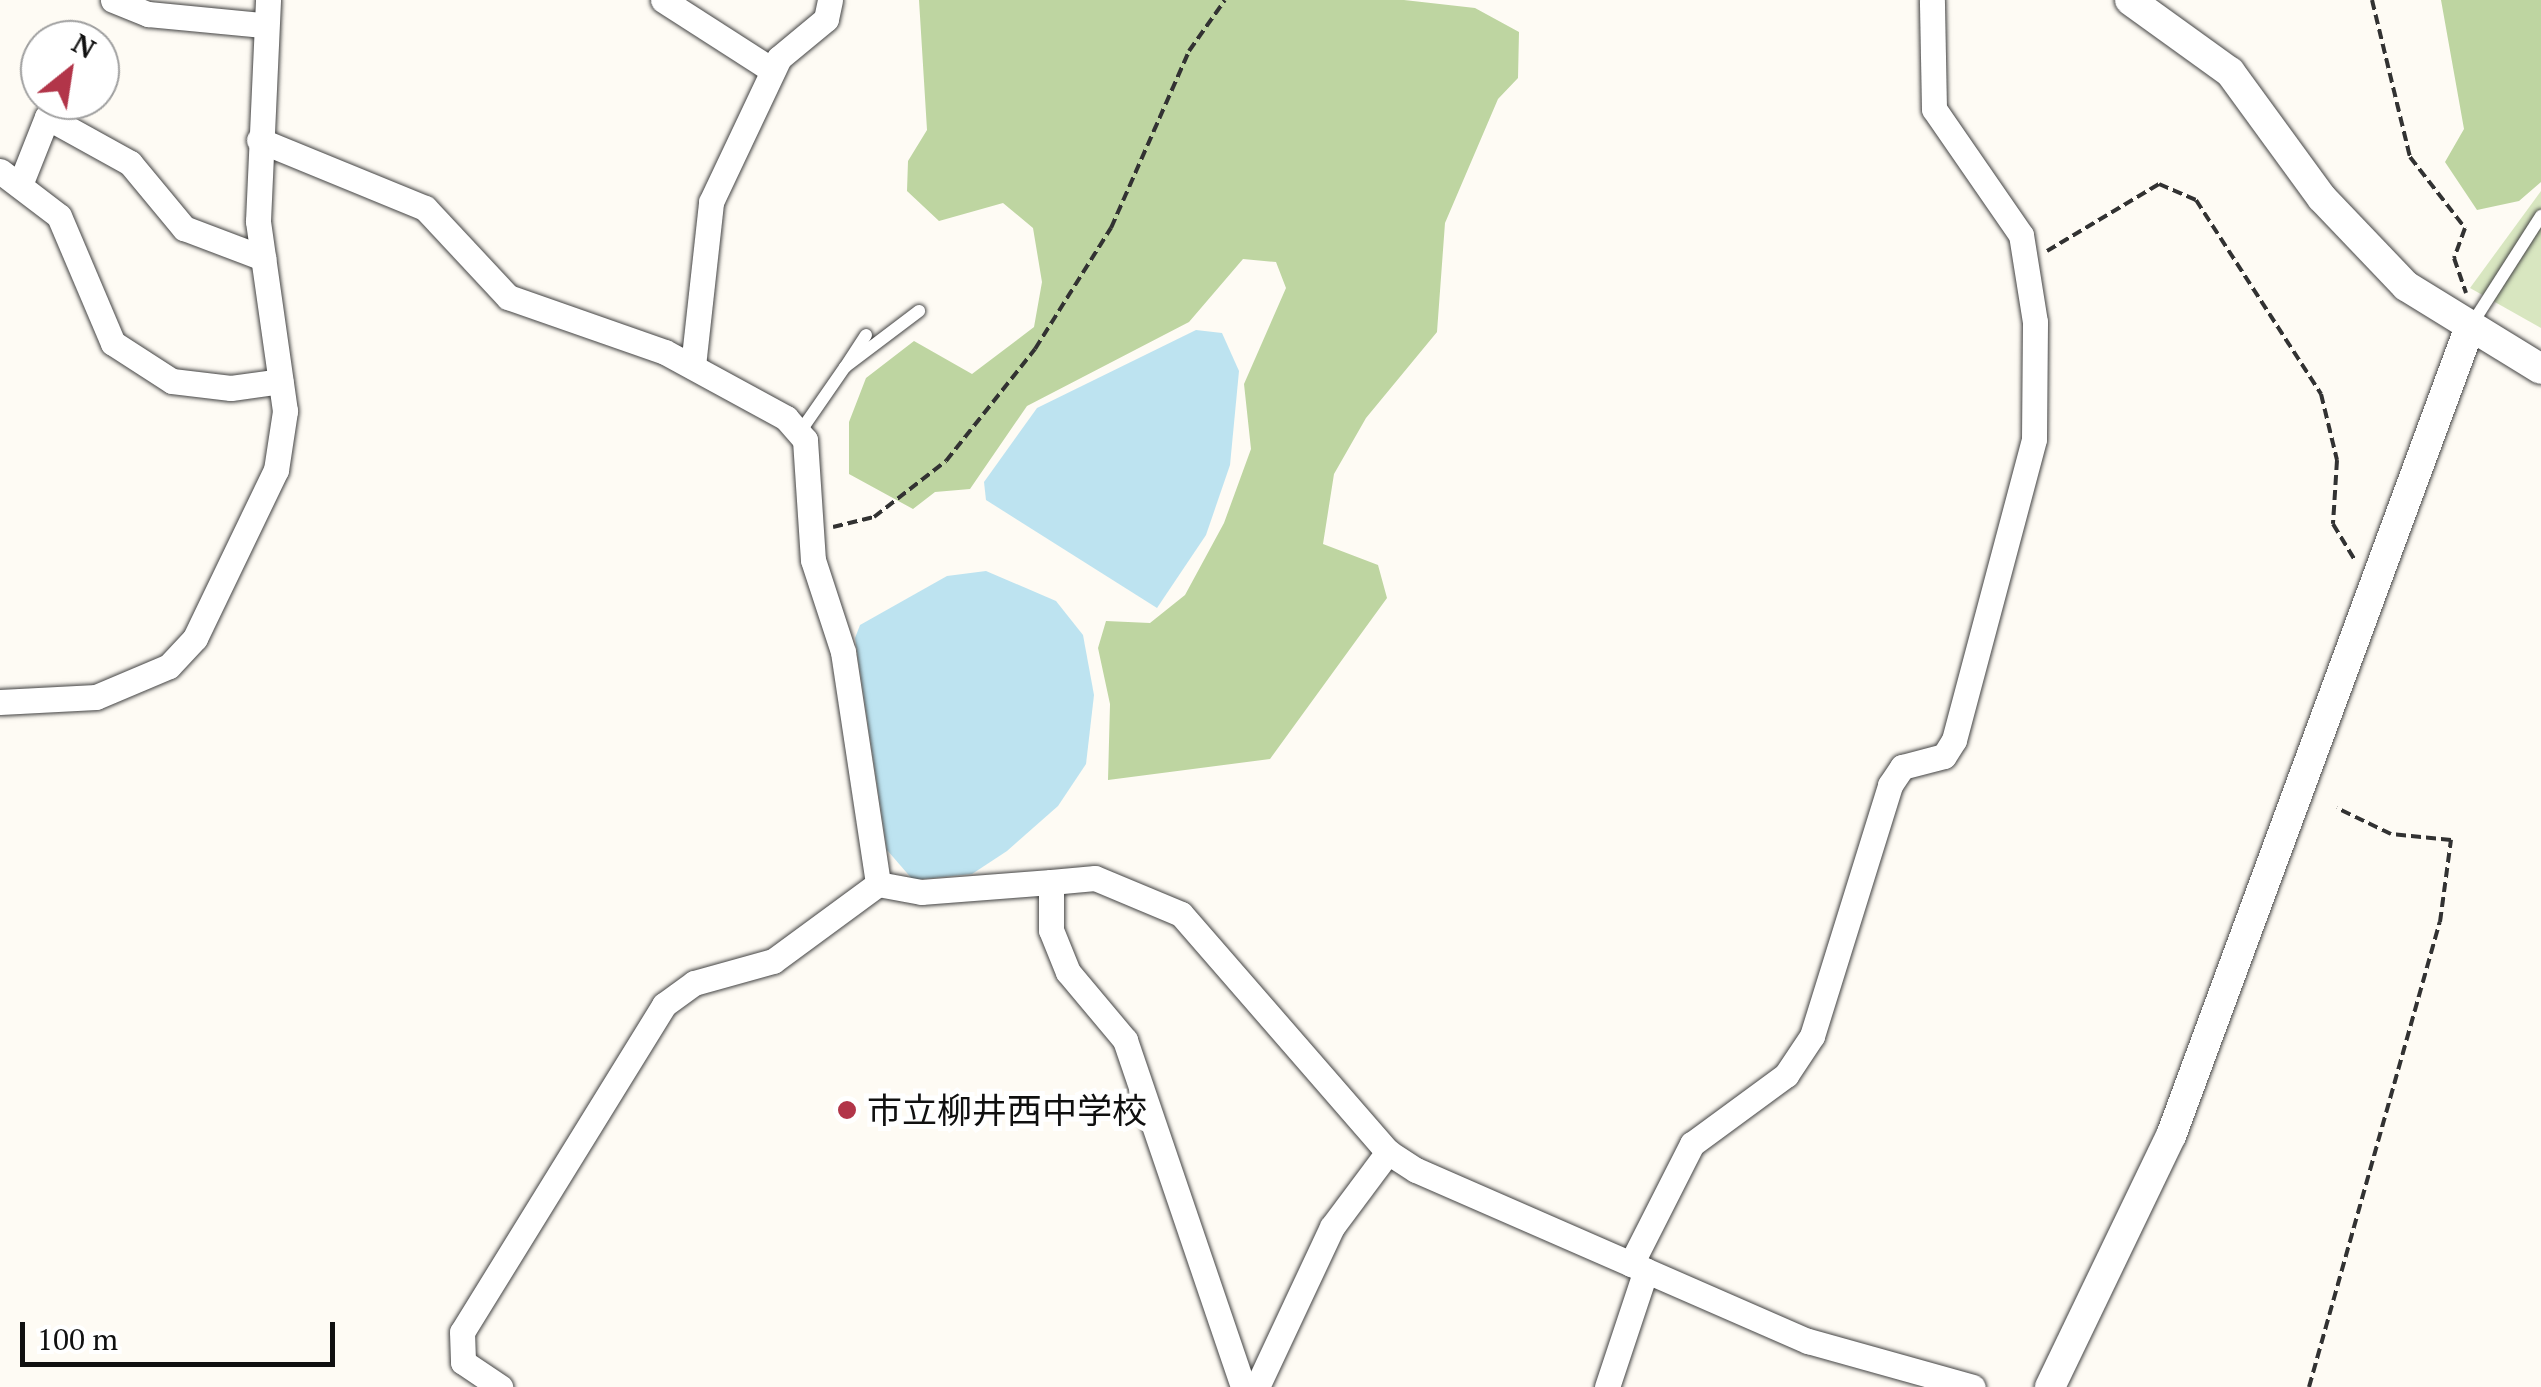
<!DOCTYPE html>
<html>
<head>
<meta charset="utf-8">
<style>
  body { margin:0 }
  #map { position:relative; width:2541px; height:1387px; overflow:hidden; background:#fefbf4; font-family:"PT Serif","Noto Sans JP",serif }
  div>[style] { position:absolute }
  .green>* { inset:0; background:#d8e6c0 }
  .forest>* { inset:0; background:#bed5a1 }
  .water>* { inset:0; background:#bde3f0 }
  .path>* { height:4px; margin-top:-2px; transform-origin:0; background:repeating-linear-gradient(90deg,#323232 0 10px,transparent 0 15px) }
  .roads { filter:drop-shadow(0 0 2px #434343) drop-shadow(0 0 2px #434343) }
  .service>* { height:12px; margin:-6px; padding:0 6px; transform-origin:6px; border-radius:6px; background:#fff }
  .minor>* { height:25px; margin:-12.5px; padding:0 12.5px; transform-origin:12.5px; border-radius:12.5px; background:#fff }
  .tertiary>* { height:30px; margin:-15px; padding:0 15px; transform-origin:15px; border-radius:15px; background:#fff }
  .dots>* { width:28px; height:28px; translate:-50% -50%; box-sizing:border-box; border:5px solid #fff; border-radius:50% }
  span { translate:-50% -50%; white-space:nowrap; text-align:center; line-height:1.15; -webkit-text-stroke:10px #fff; paint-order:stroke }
  .poi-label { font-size:35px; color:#101010 }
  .left { translate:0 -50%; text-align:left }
  .north { position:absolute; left:20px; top:20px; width:100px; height:100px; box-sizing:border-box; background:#fff; border:2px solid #9f9f9f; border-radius:50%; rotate:30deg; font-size:28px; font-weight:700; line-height:40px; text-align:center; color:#101010 }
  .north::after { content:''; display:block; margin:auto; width:35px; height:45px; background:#b23549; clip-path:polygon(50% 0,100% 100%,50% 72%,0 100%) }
  .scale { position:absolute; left:20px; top:1322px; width:315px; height:45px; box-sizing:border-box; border:5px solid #101010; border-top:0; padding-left:12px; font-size:30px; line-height:35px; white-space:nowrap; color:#101010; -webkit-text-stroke:8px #fff; paint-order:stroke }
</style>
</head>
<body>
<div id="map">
  <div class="green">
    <div style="clip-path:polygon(2541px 191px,2541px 328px,2470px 288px)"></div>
  </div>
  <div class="forest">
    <div style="clip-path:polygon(919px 0,1404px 0,1475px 8px,1519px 32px,1518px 78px,1498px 99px,1445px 223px,1437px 332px,1366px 418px,1334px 474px,1323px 544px,1378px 565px,1387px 598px,1270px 759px,1108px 780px,1110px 704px,1098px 648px,1106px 621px,1150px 623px,1185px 595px,1224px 523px,1251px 449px,1244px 384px,1286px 288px,1276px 262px,1243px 259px,1189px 322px,1027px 406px,970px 489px,935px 492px,913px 509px,849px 474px,849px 422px,866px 378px,914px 341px,972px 374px,1034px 327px,1042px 282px,1033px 228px,1003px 203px,939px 221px,907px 191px,908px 161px,927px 130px)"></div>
    <div style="clip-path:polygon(2441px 0,2541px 0,2541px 182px,2519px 201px,2477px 210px,2445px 162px,2464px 129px)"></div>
  </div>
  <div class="water">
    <div style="clip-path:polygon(1196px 330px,1222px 333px,1239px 371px,1230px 465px,1206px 535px,1157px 608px,986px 500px,984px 482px,1037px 408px)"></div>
    <div style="clip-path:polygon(986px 571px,1056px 601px,1083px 635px,1094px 695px,1086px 764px,1058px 806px,1007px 851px,972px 874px,913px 880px,887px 850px,855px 638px,860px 625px,947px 576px)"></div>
  </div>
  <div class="path">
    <div style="left:2372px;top:0;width:162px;rotate:76.4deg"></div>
    <div style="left:2410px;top:157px;width:90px;rotate:52.2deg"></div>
    <div style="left:2465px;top:228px;width:32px;rotate:110deg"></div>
    <div style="left:2454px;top:258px;width:37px;rotate:71deg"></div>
    <div style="left:2047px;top:251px;width:131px;rotate:-30.9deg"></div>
    <div style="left:2159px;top:184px;width:40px;rotate:23.4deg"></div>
    <div style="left:2196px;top:200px;width:231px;rotate:57.2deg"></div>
    <div style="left:2321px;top:394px;width:68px;rotate:76.4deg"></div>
    <div style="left:2337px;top:460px;width:64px;rotate:93.6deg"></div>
    <div style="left:2333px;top:524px;width:44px;rotate:58.8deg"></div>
    <div style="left:833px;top:527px;width:42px;rotate:-13.7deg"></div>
    <div style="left:874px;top:517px;width:91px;rotate:-37.9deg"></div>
    <div style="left:946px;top:461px;width:143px;rotate:-51.5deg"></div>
    <div style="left:1035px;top:349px;width:143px;rotate:-57.9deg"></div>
    <div style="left:1111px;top:228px;width:193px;rotate:-66.2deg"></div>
    <div style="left:1189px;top:51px;width:62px;rotate:-54.8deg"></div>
    <div style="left:2309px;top:1387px;width:483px;rotate:-74.3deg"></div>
    <div style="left:2440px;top:922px;width:83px;rotate:-82.4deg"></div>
    <div style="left:2451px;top:840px;width:60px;rotate:-174.3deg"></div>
    <div style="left:2391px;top:834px;width:60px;rotate:-154.3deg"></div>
  </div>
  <div class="roads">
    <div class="service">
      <div style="left:2470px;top:327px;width:132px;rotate:-57.4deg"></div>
      <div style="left:866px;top:335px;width:38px;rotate:123deg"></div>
      <div style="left:845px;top:367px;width:93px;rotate:-37.1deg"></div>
      <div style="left:802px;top:429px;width:75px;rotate:-55.3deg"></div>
    </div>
    <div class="minor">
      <div style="left:113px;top:0;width:38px;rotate:22deg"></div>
      <div style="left:148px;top:14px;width:116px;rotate:5.5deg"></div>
      <div style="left:663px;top:0;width:130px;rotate:32.7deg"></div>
      <div style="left:259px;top:140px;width:179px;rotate:22.3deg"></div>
      <div style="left:425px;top:208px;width:122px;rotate:47deg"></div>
      <div style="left:508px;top:297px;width:166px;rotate:19.3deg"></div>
      <div style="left:665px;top:352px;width:138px;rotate:28.6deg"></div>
      <div style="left:786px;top:418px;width:29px;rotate:49deg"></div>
      <div style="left:805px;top:440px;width:120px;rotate:86.2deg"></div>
      <div style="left:813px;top:560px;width:97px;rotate:71.9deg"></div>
      <div style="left:843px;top:652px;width:235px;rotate:81.4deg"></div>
      <div style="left:878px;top:884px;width:130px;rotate:143.7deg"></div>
      <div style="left:773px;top:961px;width:82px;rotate:164.4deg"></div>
      <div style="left:694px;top:983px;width:37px;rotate:144deg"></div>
      <div style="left:664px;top:1005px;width:384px;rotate:121.7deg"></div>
      <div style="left:462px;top:1332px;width:30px;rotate:88deg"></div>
      <div style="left:463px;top:1362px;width:45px;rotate:34deg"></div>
      <div style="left:0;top:171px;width:74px;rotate:37.3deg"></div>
      <div style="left:59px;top:216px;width:138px;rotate:67deg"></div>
      <div style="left:113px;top:343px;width:70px;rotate:32.8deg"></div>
      <div style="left:172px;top:381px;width:59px;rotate:6.8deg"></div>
      <div style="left:231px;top:388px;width:50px;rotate:-8deg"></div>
      <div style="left:22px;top:180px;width:68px;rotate:-68.4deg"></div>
      <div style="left:47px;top:117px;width:95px;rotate:29deg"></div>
      <div style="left:130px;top:163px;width:85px;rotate:50.3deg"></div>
      <div style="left:184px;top:228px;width:85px;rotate:20.8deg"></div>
      <div style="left:693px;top:366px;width:165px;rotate:-83.7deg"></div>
      <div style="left:711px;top:202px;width:159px;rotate:-64.7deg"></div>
      <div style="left:779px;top:58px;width:61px;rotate:-39.7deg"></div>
      <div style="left:826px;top:19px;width:19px;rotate:-78deg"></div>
      <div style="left:0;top:702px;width:96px;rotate:-3deg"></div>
      <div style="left:96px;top:697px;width:79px;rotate:-23deg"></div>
      <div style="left:169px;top:666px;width:38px;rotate:-47deg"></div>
      <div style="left:195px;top:638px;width:187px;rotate:-64.3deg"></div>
      <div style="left:276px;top:470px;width:60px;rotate:-81.3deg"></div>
      <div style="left:285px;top:411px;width:192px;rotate:-98.1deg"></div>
      <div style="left:258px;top:221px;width:221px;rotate:-87.4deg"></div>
      <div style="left:1051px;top:882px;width:44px;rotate:-5.2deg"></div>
      <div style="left:1095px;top:878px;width:93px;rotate:22.7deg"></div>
      <div style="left:1181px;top:914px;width:315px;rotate:49deg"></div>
      <div style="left:1388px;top:1152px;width:33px;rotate:33deg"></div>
      <div style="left:1416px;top:1170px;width:428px;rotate:23.6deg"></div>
      <div style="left:1808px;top:1341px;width:171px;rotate:15.6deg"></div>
      <div style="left:878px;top:884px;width:44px;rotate:10.5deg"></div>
      <div style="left:921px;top:892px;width:130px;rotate:-4.4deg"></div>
      <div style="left:1051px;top:882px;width:48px;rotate:90deg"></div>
      <div style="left:1051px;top:930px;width:45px;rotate:68deg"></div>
      <div style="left:1068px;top:972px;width:89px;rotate:50deg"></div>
      <div style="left:1125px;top:1040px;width:367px;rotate:71.2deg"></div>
      <div style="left:1631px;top:1264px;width:135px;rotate:-63.1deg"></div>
      <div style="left:1692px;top:1144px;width:117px;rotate:-36.3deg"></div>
      <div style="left:1786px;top:1075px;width:47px;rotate:-56.3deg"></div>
      <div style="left:1812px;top:1036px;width:263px;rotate:-72.7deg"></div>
      <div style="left:1890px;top:785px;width:22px;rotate:-56deg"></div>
      <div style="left:1902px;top:767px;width:43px;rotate:-14.7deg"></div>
      <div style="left:1944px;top:756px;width:19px;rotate:-58deg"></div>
      <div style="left:1954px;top:740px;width:311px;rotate:-75.1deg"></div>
      <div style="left:2034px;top:439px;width:117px;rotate:-89.5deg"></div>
      <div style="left:2035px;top:322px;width:88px;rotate:-99.1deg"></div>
      <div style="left:2021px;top:235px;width:153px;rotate:-124.6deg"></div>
      <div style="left:1934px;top:109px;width:109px;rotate:-91.1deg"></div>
      <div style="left:1257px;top:1387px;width:177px;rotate:-64.9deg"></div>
      <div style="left:1332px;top:1227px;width:94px;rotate:-53.3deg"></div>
      <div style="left:1607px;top:1387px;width:123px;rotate:-71.6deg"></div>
    </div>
    <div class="tertiary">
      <div style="left:2130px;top:0;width:123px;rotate:35.8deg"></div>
      <div style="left:2230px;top:72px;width:156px;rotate:53.9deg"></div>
      <div style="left:2322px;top:198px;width:122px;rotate:46.3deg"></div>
      <div style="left:2406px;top:286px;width:158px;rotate:31.6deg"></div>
      <div style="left:2050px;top:1387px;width:279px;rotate:-64.3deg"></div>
      <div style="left:2171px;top:1136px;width:860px;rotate:-69.73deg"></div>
    </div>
  </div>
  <div class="dots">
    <div style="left:847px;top:1110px;background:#b23549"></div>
  </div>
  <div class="poi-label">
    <span class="left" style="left:867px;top:1110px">市立柳井西中学校</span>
  </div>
  <div class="north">N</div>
  <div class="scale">100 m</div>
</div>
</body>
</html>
